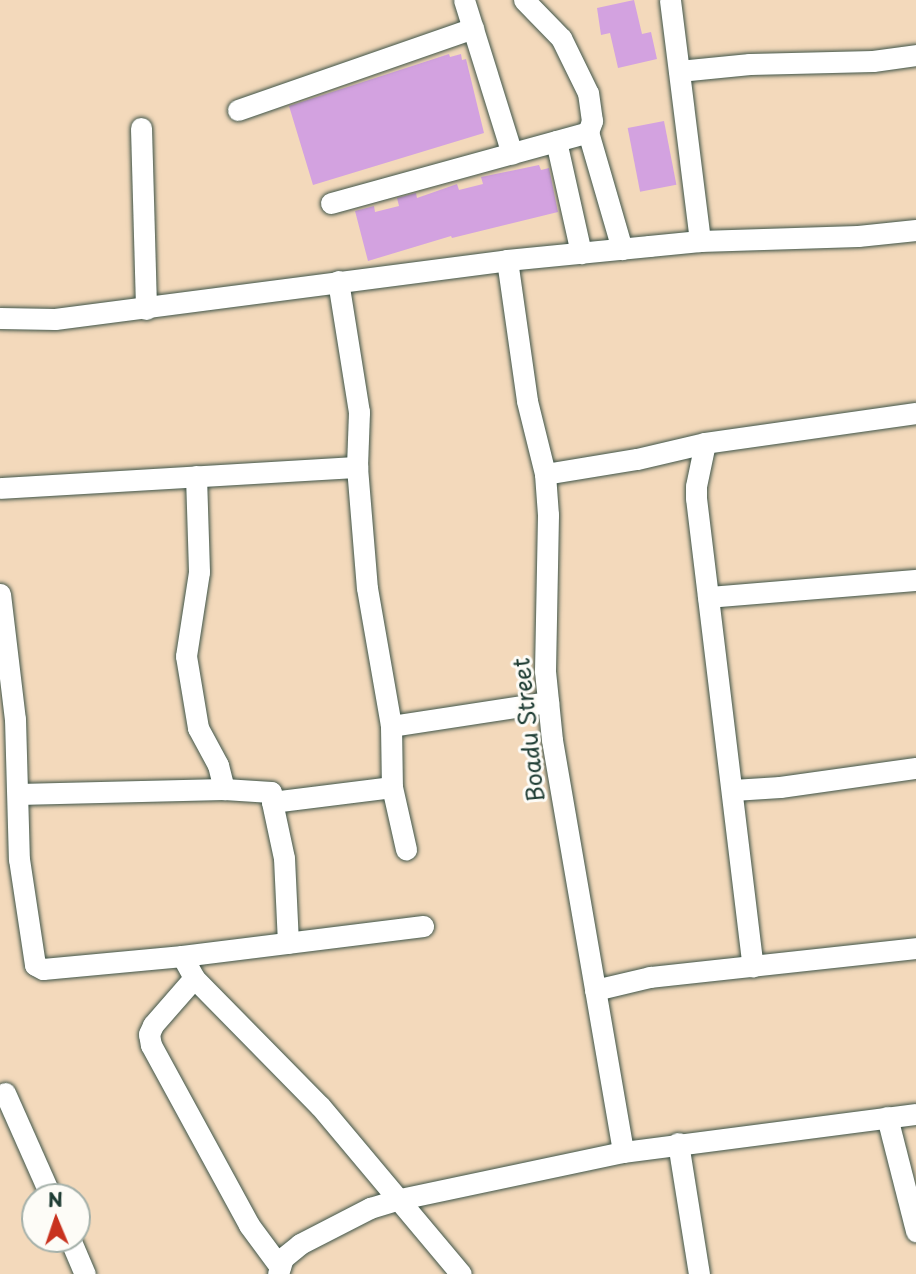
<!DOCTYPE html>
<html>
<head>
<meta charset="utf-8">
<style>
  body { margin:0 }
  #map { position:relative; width:916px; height:1274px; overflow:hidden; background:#f3d9bb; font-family:"Playpen Sans",sans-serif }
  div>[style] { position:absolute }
  .building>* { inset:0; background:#d3a2e0; transform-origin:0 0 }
  .roads { filter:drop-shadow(0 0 2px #3f5448) drop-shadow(0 0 2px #3f5448) }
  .minor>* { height:21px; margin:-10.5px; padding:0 10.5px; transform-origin:10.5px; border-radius:10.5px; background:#fff }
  span { translate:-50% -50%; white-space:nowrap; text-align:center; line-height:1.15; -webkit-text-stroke:6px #fdfcf7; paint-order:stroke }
  .street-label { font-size:23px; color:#1f3d34 }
  .north { position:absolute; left:21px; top:1183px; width:70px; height:70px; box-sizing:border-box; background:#fdfcf7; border:2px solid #a4b0a9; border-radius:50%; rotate:358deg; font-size:19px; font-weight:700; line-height:28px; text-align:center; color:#1f3d34 }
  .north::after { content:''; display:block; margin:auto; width:24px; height:32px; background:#c8321e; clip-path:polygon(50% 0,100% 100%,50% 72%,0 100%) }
</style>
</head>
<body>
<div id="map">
  <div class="building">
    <div style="clip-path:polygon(634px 0,642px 34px,651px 32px,657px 59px,618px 68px,610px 33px,601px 35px,597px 8px)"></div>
    <div style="clip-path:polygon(449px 54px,450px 57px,461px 54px,462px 60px,466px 59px,484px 133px,313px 185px,289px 106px)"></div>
    <div style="left:664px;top:121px;width:65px;height:37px;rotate:79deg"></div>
    <div style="clip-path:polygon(539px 165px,541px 170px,549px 168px,558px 212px,452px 238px,451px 236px,368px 261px,355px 211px,374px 206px,375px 212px,399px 206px,397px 198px,416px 193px,417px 198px,457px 184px,459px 190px,483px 184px,481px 177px)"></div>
  </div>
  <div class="roads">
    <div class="minor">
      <div style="left:464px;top:0;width:161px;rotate:72.7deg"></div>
      <div style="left:670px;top:0;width:243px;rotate:82.9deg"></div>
      <div style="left:679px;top:71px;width:71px;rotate:-5.6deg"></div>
      <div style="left:750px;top:64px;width:123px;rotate:-1.4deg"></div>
      <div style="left:873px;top:61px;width:43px;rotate:-7.9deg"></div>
      <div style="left:238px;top:110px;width:249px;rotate:-19.2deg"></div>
      <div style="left:141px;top:128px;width:181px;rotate:88.4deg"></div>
      <div style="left:588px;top:132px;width:122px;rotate:73.8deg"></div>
      <div style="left:556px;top:141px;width:115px;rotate:77.4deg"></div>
      <div style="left:331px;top:203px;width:267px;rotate:-15.4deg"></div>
      <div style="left:588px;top:132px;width:12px;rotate:-70deg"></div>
      <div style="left:592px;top:121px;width:28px;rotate:-98deg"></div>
      <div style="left:588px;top:93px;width:61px;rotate:-116.1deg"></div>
      <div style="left:561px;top:38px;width:53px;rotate:-134.2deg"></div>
      <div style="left:507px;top:260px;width:142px;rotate:81.9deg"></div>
      <div style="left:527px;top:401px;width:75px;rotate:76.1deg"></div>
      <div style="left:545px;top:474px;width:41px;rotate:85.8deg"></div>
      <div style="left:548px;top:515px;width:156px;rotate:91.1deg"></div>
      <div style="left:545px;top:671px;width:69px;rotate:84.2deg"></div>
      <div style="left:552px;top:740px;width:418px;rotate:80.2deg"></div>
      <div style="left:338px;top:281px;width:133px;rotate:80.9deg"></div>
      <div style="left:359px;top:412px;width:55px;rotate:92.1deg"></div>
      <div style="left:357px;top:467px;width:121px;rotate:85.3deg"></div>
      <div style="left:367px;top:588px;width:140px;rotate:80.1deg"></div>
      <div style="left:391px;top:726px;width:61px;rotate:89.1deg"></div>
      <div style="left:392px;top:787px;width:64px;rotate:77.3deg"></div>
      <div style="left:0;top:318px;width:55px;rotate:1deg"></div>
      <div style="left:55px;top:319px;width:456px;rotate:-7.4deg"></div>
      <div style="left:507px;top:260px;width:143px;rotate:-5.6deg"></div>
      <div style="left:649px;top:246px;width:51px;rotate:-5.6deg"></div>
      <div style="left:700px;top:241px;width:158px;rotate:-1.8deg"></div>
      <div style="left:858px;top:236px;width:58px;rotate:-5.9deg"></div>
      <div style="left:705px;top:443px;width:44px;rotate:101.8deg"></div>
      <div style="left:696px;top:486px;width:12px;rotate:90deg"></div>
      <div style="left:696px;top:498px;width:472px;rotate:83.1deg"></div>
      <div style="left:545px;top:474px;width:93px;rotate:-9.3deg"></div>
      <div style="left:637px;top:459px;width:70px;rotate:-13.2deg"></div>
      <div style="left:705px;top:443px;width:213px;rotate:-8.1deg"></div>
      <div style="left:196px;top:476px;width:96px;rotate:88.2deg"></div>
      <div style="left:199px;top:572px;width:85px;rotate:98.8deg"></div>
      <div style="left:186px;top:656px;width:73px;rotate:80.5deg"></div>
      <div style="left:198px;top:728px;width:42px;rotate:61.6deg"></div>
      <div style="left:218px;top:765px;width:25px;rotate:76deg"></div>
      <div style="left:0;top:488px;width:358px;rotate:-3.4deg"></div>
      <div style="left:0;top:594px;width:126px;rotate:83.2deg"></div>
      <div style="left:15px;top:719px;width:140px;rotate:88.4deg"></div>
      <div style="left:19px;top:859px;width:107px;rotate:81.4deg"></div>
      <div style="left:35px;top:965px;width:9px;rotate:27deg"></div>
      <div style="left:43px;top:969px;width:140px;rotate:-5.3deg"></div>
      <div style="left:182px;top:956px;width:243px;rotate:-7.1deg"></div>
      <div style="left:708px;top:597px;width:209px;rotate:-4.7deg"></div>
      <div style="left:391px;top:726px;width:159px;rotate:-8.7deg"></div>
      <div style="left:733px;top:790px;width:47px;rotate:-3.7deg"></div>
      <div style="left:780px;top:787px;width:137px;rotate:-8deg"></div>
      <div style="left:18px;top:794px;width:206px;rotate:-1.4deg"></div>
      <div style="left:224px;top:789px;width:47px;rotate:3.7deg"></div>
      <div style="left:271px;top:792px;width:10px;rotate:84deg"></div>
      <div style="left:272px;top:802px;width:121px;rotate:-7.1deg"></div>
      <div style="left:272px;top:802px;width:57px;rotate:77.9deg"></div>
      <div style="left:284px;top:858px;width:85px;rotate:87.3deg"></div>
      <div style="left:182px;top:956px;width:25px;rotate:61deg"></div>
      <div style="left:194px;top:978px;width:180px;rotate:45.5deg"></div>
      <div style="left:320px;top:1106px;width:219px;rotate:50deg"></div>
      <div style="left:194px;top:978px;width:62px;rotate:131.1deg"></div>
      <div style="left:153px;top:1025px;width:10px;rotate:114deg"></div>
      <div style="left:149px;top:1034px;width:11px;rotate:80deg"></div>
      <div style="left:151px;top:1045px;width:205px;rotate:61.4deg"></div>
      <div style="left:249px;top:1225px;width:52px;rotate:53.6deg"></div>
      <div style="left:595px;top:990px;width:57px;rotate:-13.3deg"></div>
      <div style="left:650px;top:977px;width:268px;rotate:-6.2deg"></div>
      <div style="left:5px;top:1093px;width:114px;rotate:66.1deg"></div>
      <div style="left:887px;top:1117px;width:118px;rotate:75.7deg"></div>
      <div style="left:678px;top:1143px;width:133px;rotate:80.9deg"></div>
      <div style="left:70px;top:1239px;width:38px;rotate:67deg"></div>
      <div style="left:278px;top:1274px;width:17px;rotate:-73deg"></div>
      <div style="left:283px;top:1258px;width:22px;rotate:-39deg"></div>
      <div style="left:300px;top:1244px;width:79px;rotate:-27.2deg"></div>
      <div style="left:370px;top:1208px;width:31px;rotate:-17deg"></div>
      <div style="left:400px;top:1199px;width:228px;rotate:-11.9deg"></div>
      <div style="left:623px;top:1152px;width:295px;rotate:-7.4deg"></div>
    </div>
  </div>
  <div class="street-label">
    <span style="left:528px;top:730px;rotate:-96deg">Boadu Street</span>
  </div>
  <div class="north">N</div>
</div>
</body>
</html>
